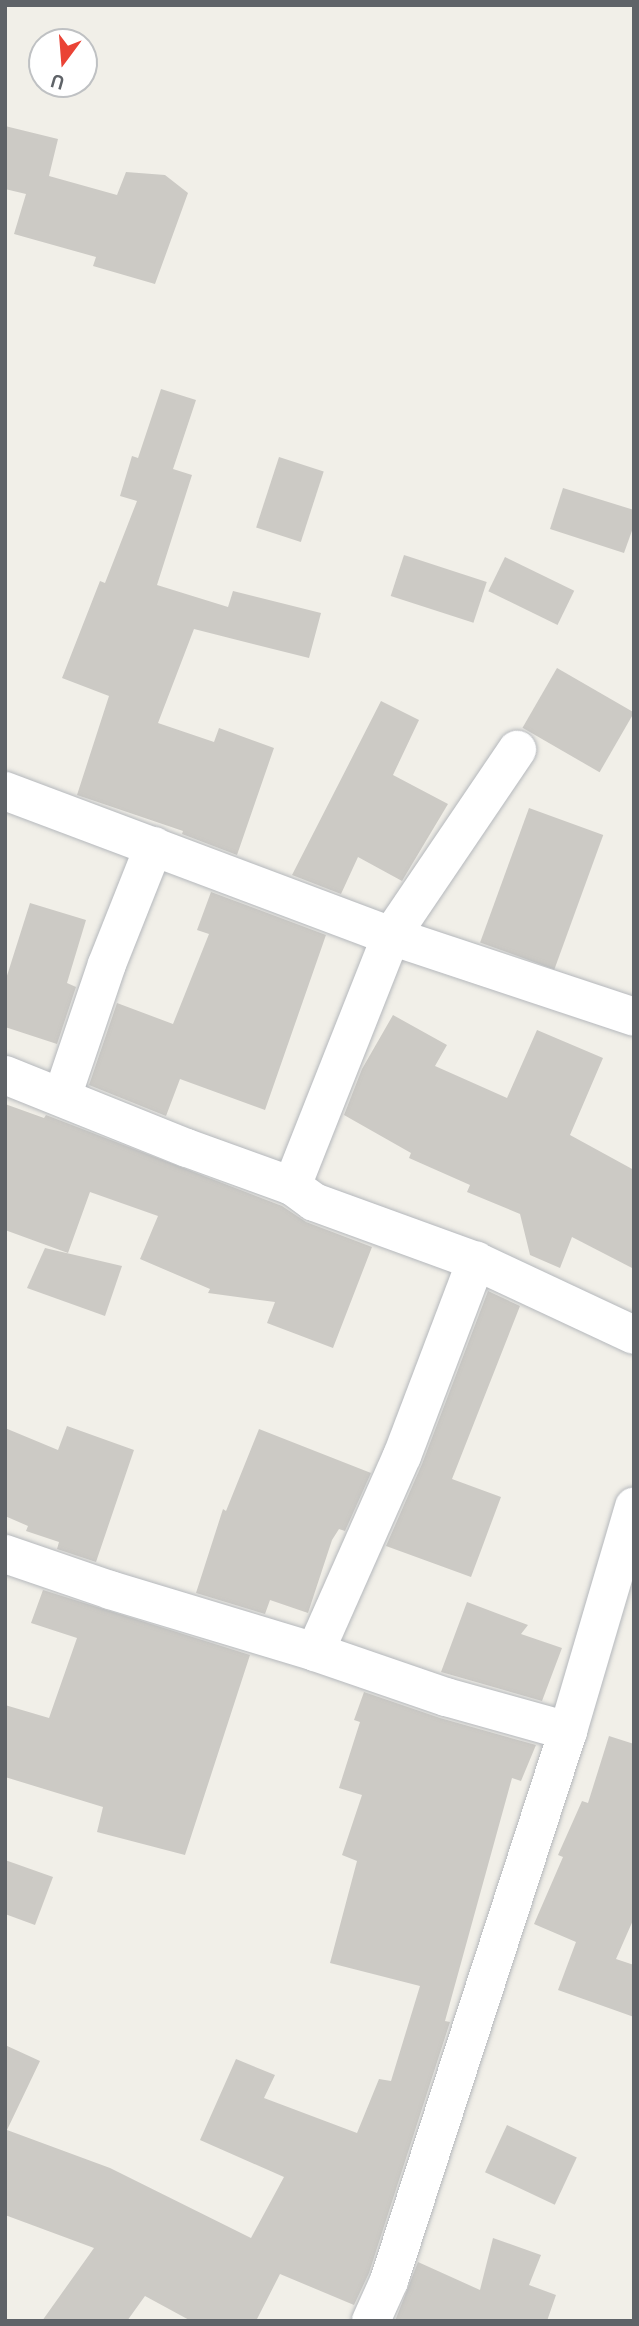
<!DOCTYPE html>
<html>
<head>
<meta charset="utf-8">
<style>
  body { margin:0 }
  #map { position:relative; width:639px; height:2326px; overflow:hidden; background:#f1efe8; font-family:"Space Grotesk",sans-serif }
  div>[style] { position:absolute }
  .building>* { inset:0; background:#cccac5; transform-origin:0 0 }
  .roads { filter:drop-shadow(0 0 2px #b5b8bc) drop-shadow(0 0 2px #b5b8bc) }
  .street>* { height:38px; margin:-19px; padding:0 19px; transform-origin:19px; border-radius:19px; background:#fff }
  .secondary>* { height:38px; margin:-19px; padding:0 19px; transform-origin:19px; border-radius:19px; background:#fff }
  span { translate:-50% -50%; white-space:nowrap; text-align:center; line-height:1.15; -webkit-text-stroke:5px #fff; paint-order:stroke }
  .frame { position:absolute; inset:0; border:7px solid #5f6368; pointer-events:none }
  .north { position:absolute; left:28px; top:28px; width:70px; height:70px; box-sizing:border-box; background:#fff; border:2px solid #bfc1c3; border-radius:50%; rotate:196deg; font-size:19px; font-weight:700; line-height:28px; text-align:center; color:#5f6368 }
  .north::after { content:''; display:block; margin:auto; width:24px; height:32px; background:#ea4335; clip-path:polygon(50% 0,100% 100%,50% 72%,0 100%) }
</style>
</head>
<body>
<div id="map">
  <div class="building">
    <div style="clip-path:polygon(5px 126px,58px 139px,49px 176px,117px 195px,126px 172px,165px 175px,188px 193px,155px 284px,93px 266px,96px 257px,14px 234px,26px 194px,5px 189px)"></div>
    <div style="clip-path:polygon(161px 389px,196px 400px,173px 469px,192px 475px,157px 585px,228px 607px,233px 591px,321px 613px,309px 658px,194px 629px,158px 723px,214px 742px,219px 728px,274px 748px,237px 855px,182px 834px,183px 831px,77px 795px,109px 696px,62px 678px,100px 581px,105px 583px,137px 501px,120px 496px,132px 456px,138px 458px)"></div>
    <div style="left:279px;top:457px;width:47px;height:74px;rotate:18deg"></div>
    <div style="clip-path:polygon(563px 488px,634px 510px,634px 525px,624px 553px,550px 529px)"></div>
    <div style="left:404px;top:555px;width:87px;height:43px;rotate:18deg"></div>
    <div style="left:505px;top:557px;width:77px;height:38px;rotate:26deg"></div>
    <div style="left:557px;top:668px;width:89px;height:69px;rotate:30deg"></div>
    <div style="clip-path:polygon(381px 701px,419px 720px,393px 775px,448px 804px,402px 881px,358px 857px,341px 894px,292px 875px)"></div>
    <div style="left:529px;top:808px;width:79px;height:143px;rotate:20deg"></div>
    <div style="clip-path:polygon(211px 892px,326px 935px,265px 1110px,180px 1079px,166px 1116px,89px 1085px,117px 1003px,173px 1024px,209px 934px,197px 930px)"></div>
    <div style="clip-path:polygon(30px 903px,86px 920px,67px 983px,76px 987px,57px 1044px,5px 1027px,5px 982px)"></div>
    <div style="clip-path:polygon(393px 1015px,447px 1045px,435px 1066px,507px 1098px,537px 1030px,603px 1058px,570px 1135px,634px 1170px,634px 1269px,572px 1237px,560px 1268px,530px 1255px,520px 1214px,467px 1192px,470px 1185px,409px 1158px,411px 1153px,344px 1115px,362px 1069px)"></div>
    <div style="clip-path:polygon(5px 1104px,44px 1118px,46px 1115px,282px 1206px,306px 1222px,372px 1247px,333px 1348px,267px 1323px,275px 1302px,208px 1293px,210px 1289px,140px 1259px,158px 1216px,90px 1192px,68px 1253px,5px 1230px)"></div>
    <div style="clip-path:polygon(45px 1248px,122px 1266px,105px 1316px,27px 1288px)"></div>
    <div style="clip-path:polygon(488px 1291px,520px 1306px,452px 1479px,501px 1497px,471px 1577px,386px 1546px,422px 1464px)"></div>
    <div style="clip-path:polygon(67px 1426px,134px 1450px,96px 1562px,57px 1549px,59px 1542px,26px 1531px,28px 1526px,5px 1516px,5px 1428px,58px 1450px)"></div>
    <div style="clip-path:polygon(259px 1429px,371px 1473px,345px 1531px,339px 1529px,332px 1540px,308px 1613px,270px 1600px,265px 1614px,196px 1593px,223px 1509px,226px 1511px)"></div>
    <div style="clip-path:polygon(43px 1590px,250px 1655px,185px 1855px,97px 1832px,103px 1807px,5px 1777px,5px 1705px,49px 1718px,77px 1638px,31px 1623px)"></div>
    <div style="clip-path:polygon(467px 1602px,528px 1625px,521px 1634px,562px 1648px,542px 1701px,441px 1672px)"></div>
    <div style="clip-path:polygon(364px 1692px,440px 1718px,536px 1745px,521px 1781px,512px 1778px,445px 2021px,450px 2022px,369px 2273px,354px 2305px,280px 2274px,256px 2321px,191px 2321px,145px 2296px,127px 2321px,42px 2321px,94px 2248px,5px 2215px,5px 2045px,40px 2061px,7px 2130px,110px 2168px,251px 2238px,284px 2177px,200px 2140px,236px 2059px,275px 2075px,264px 2098px,357px 2133px,379px 2079px,391px 2081px,420px 1986px,330px 1963px,357px 1861px,342px 1855px,362px 1795px,339px 1788px,360px 1722px,354px 1720px)"></div>
    <div style="clip-path:polygon(609px 1736px,634px 1744px,634px 1918px,616px 1959px,634px 1965px,634px 2017px,558px 1990px,576px 1942px,534px 1924px,563px 1857px,558px 1855px,582px 1801px,588px 1803px)"></div>
    <div style="clip-path:polygon(5px 1860px,53px 1877px,35px 1925px,5px 1914px)"></div>
    <div style="left:507px;top:2125px;width:77px;height:52px;rotate:25deg"></div>
    <div style="clip-path:polygon(493px 2238px,541px 2255px,529px 2285px,556px 2295px,547px 2321px,395px 2321px,418px 2262px,480px 2290px)"></div>
  </div>
  <div class="roads">
    <div class="street">
      <div style="left:5px;top:791px;width:412px;rotate:20.6deg"></div>
      <div style="left:391px;top:936px;width:256px;rotate:18.4deg"></div>
      <div style="left:5px;top:1075px;width:196px;rotate:21.9deg"></div>
      <div style="left:187px;top:1148px;width:112px;rotate:19.9deg"></div>
      <div style="left:292px;top:1186px;width:27px;rotate:36deg"></div>
      <div style="left:314px;top:1202px;width:172px;rotate:20deg"></div>
      <div style="left:476px;top:1261px;width:174px;rotate:25.1deg"></div>
      <div style="left:62px;top:1097px;width:140px;rotate:-71.3deg"></div>
      <div style="left:107px;top:964px;width:127px;rotate:-68.3deg"></div>
      <div style="left:292px;top:1186px;width:269px;rotate:-68.4deg"></div>
      <div style="left:391px;top:936px;width:225px;rotate:-55.9deg"></div>
      <div style="left:5px;top:1554px;width:111px;rotate:18.9deg"></div>
      <div style="left:110px;top:1590px;width:214px;rotate:16.8deg"></div>
      <div style="left:315px;top:1652px;width:139px;rotate:19deg"></div>
      <div style="left:446px;top:1697px;width:127px;rotate:15.6deg"></div>
      <div style="left:315px;top:1652px;width:214px;rotate:-66.1deg"></div>
      <div style="left:402px;top:1456px;width:209px;rotate:-69.2deg"></div>
    </div>
    <div class="secondary">
      <div style="left:371px;top:2321px;width:44px;rotate:-65.8deg"></div>
      <div style="left:389px;top:2281px;width:578px;rotate:-71.97deg"></div>
      <div style="left:568px;top:1731px;width:234px;rotate:-73.6deg"></div>
    </div>
  </div>
  <div class="frame"></div>
  <div class="north">U</div>
</div>
</body>
</html>
